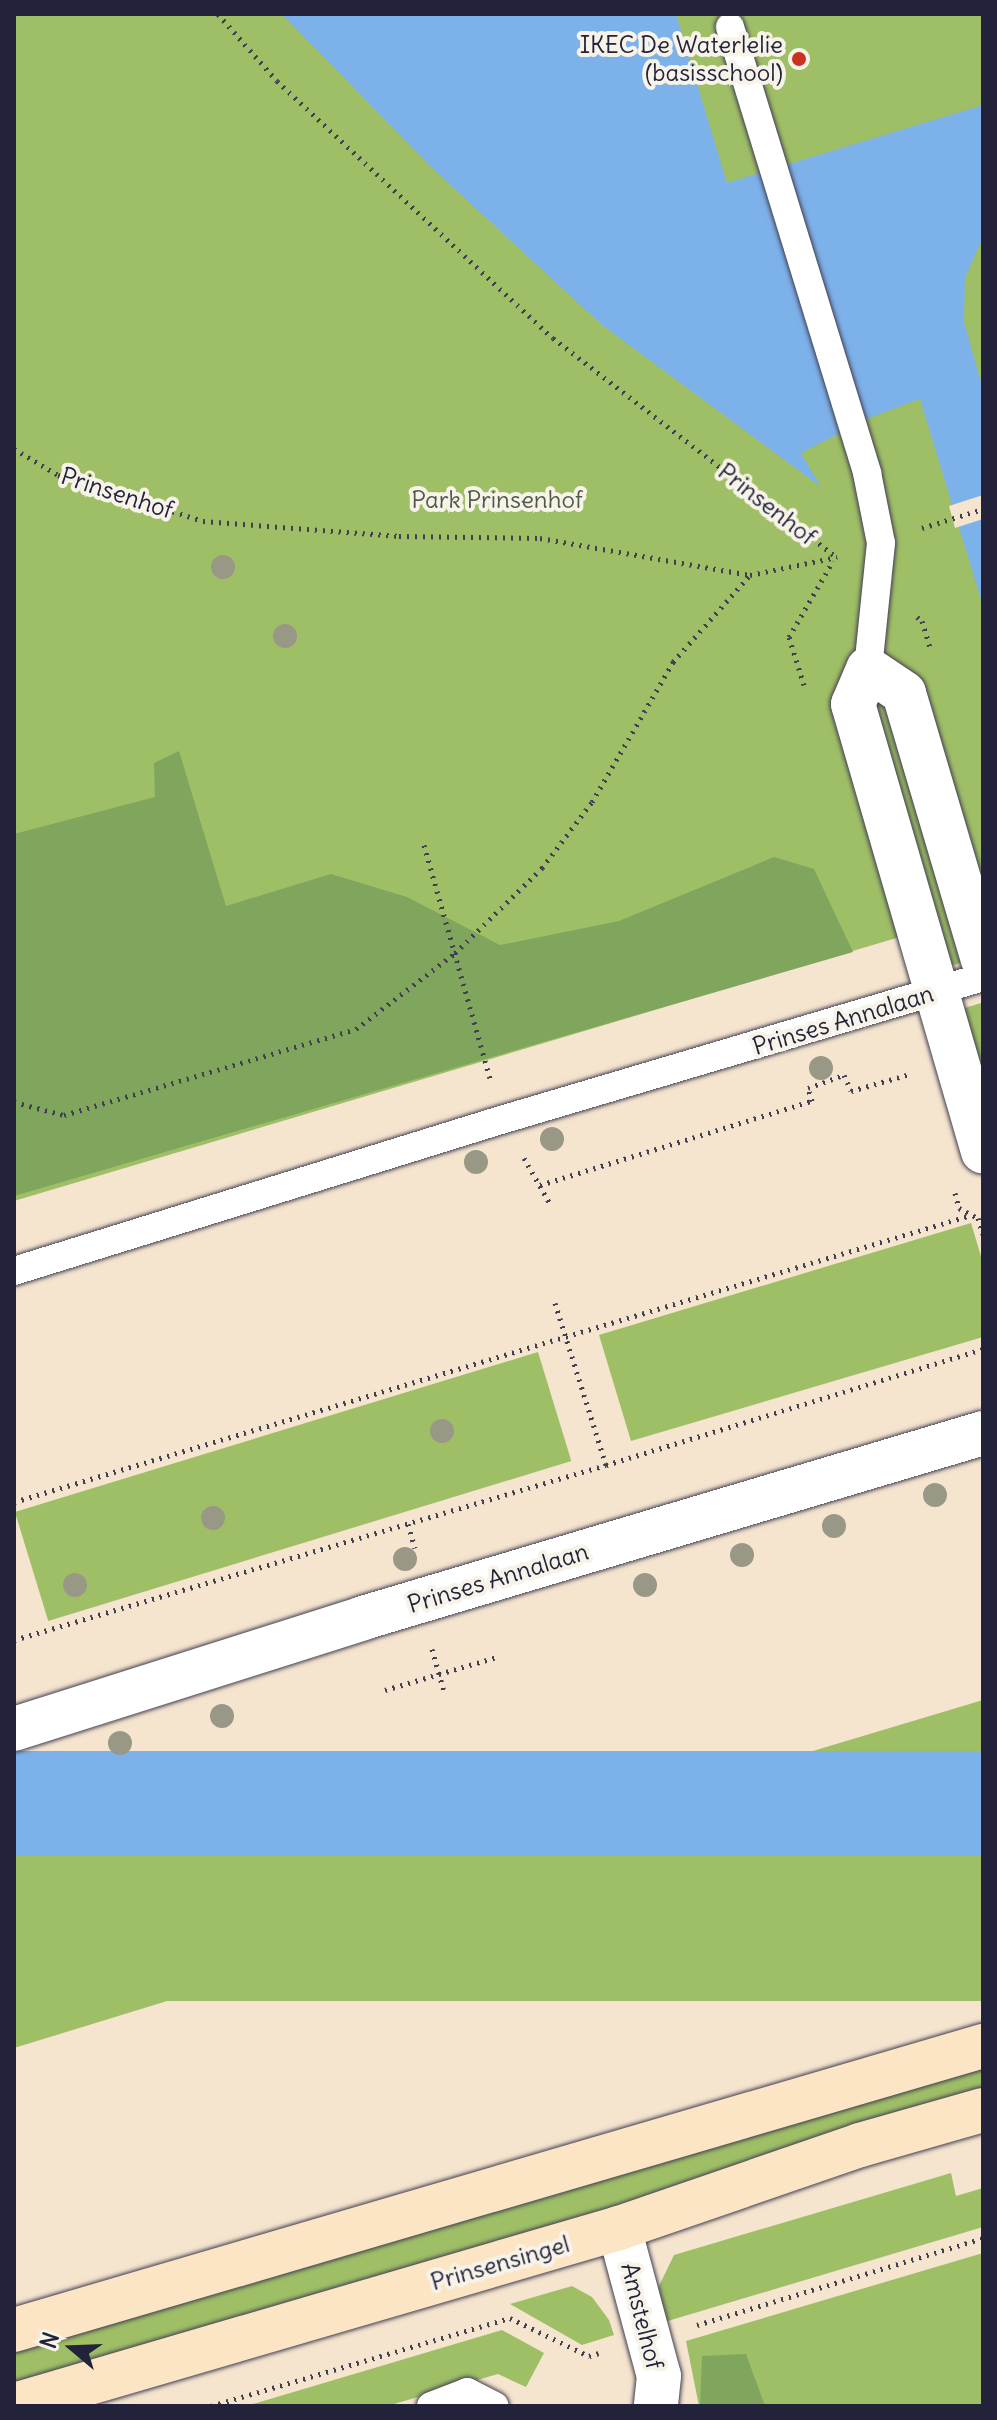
<!DOCTYPE html>
<html>
<head>
<meta charset="utf-8">
<style>
  body { margin:0 }
  #map { position:relative; width:997px; height:2420px; overflow:hidden; background:#f5e5cf; font-family:Delius,sans-serif }
  div>[style] { position:absolute }
  .green>* { inset:0; background:#9fbf67; transform-origin:0 0 }
  .forest>* { inset:0; background:#7fa65c }
  .water>* { inset:0; background:#7db1ea; transform-origin:0 0 }
  .pier>* { inset:0; background:#f5e5cf }
  .path>* { height:5px; margin-top:-2.5px; transform-origin:0; background:repeating-linear-gradient(90deg,#423f51 0 2px,transparent 0 8px) }
  .roads { filter:drop-shadow(0 0 2px #423f51) drop-shadow(0 0 2px #423f51) }
  .lane>* { height:28px; margin:-14px; padding:0 14px; transform-origin:14px; border-radius:14px; background:#fff }
  .street>* { height:44px; margin:-22px; padding:0 22px; transform-origin:22px; border-radius:22px; background:#fff }
  .secondary>* { height:44px; margin:-22px; padding:0 22px; transform-origin:22px; border-radius:22px; background:#fce5c4 }
  .trees>* { width:24px; height:24px; margin:-12px; border-radius:50%; background:#999886 }
  .dots>* { width:22px; height:22px; translate:-50% -50%; box-sizing:border-box; border:4px solid #f7f3e8; border-radius:50% }
  span { translate:-50% -50%; white-space:nowrap; text-align:center; line-height:1.15; -webkit-text-stroke:8px #f7f3e8; paint-order:stroke }
  .poi-label { font-size:24px; color:#22223b }
  .right { translate:-100% -50%; text-align:right }
  .street-label { font-size:24px; color:#22223b }
  .park-label { font-size:24px; color:#4e594a }
  .frame { position:absolute; inset:0; border:16px solid #22223b; pointer-events:none }
  .north { position:absolute; left:32px; top:2308px; width:80px; height:80px; -webkit-text-stroke:6px #f7f3e8; paint-order:stroke; rotate:289deg; font-size:22px; font-weight:700; line-height:32px; text-align:center; color:#22223b }
  .north::after { content:''; display:block; margin:auto; width:28px; height:36px; background:#22223b; clip-path:polygon(50% 0,100% 100%,50% 72%,0 100%) }
</style>
</head>
<body>
<div id="map">
  <div class="green">
    <div style="clip-path:polygon(14px 14px,983px 14px,983px 912px,968px 961px,943px 968px,930px 928px,14px 1201px)"></div>
    <div style="clip-path:polygon(981px 1003px,983px 1011px,983px 1097px,958px 1010px)"></div>
    <div style="clip-path:polygon(971px 1223px,983px 1263px,983px 1337px,631px 1441px,599px 1335px)"></div>
    <div style="left:538px;top:1352px;width:114px;height:547px;rotate:73deg"></div>
    <div style="clip-path:polygon(983px 1700px,983px 1751px,14px 2048px,14px 1990px)"></div>
    <div style="left:983px;top:1856px;width:145px;height:1013px;rotate:90deg"></div>
    <div style="clip-path:polygon(983px 2063px,983px 2093px,751px 2170px,14px 2389px,14px 2348px)"></div>
    <div style="clip-path:polygon(951px 2173px,956px 2196px,983px 2188px,983px 2227px,661px 2323px,657px 2290px,674px 2255px)"></div>
    <div style="clip-path:polygon(983px 2253px,983px 2406px,699px 2406px,686px 2341px)"></div>
    <div style="clip-path:polygon(572px 2286px,592px 2297px,609px 2320px,614px 2335px,582px 2345px,510px 2304px)"></div>
    <div style="clip-path:polygon(502px 2330px,544px 2353px,526px 2387px,498px 2374px,387px 2406px,246px 2406px)"></div>
  </div>
  <div class="forest">
    <div style="clip-path:polygon(179px 751px,226px 906px,331px 874px,407px 897px,500px 945px,619px 921px,774px 857px,814px 869px,853px 952px,14px 1196px,14px 834px,155px 797px,154px 763px)"></div>
    <div style="clip-path:polygon(746px 2354px,765px 2406px,700px 2406px,702px 2356px)"></div>
  </div>
  <div class="water">
    <div style="clip-path:polygon(282px 14px,676px 14px,727px 183px,983px 105px,983px 237px,965px 278px,964px 322px,983px 389px,983px 606px,920px 399px,869px 418px,801px 453px,821px 487px,602px 325px,431px 167px)"></div>
    <div style="left:983px;top:1751px;width:105px;height:1013px;rotate:90deg"></div>
  </div>
  <div class="pier">
    <div style="clip-path:polygon(983px 495px,983px 519px,955px 528px,949px 506px)"></div>
  </div>
  <div class="path">
    <div style="left:218px;top:14px;width:89px;rotate:48.6deg"></div>
    <div style="left:277px;top:81px;width:377px;rotate:43deg"></div>
    <div style="left:553px;top:338px;width:356px;rotate:37.7deg"></div>
    <div style="left:14px;top:449px;width:51px;rotate:30.6deg"></div>
    <div style="left:58px;top:475px;width:152px;rotate:17.6deg"></div>
    <div style="left:203px;top:521px;width:197px;rotate:4.4deg"></div>
    <div style="left:399px;top:536px;width:141px;rotate:0.8deg"></div>
    <div style="left:540px;top:538px;width:213px;rotate:10deg"></div>
    <div style="left:750px;top:575px;width:89px;rotate:-11.7deg"></div>
    <div style="left:922px;top:528px;width:64px;rotate:-17.3deg"></div>
    <div style="left:917px;top:617px;width:6px;rotate:39deg"></div>
    <div style="left:922px;top:621px;width:28px;rotate:73deg"></div>
    <div style="left:804px;top:685px;width:50px;rotate:-107.4deg"></div>
    <div style="left:789px;top:637px;width:88px;rotate:-59.9deg"></div>
    <div style="left:424px;top:845px;width:243px;rotate:74.2deg"></div>
    <div style="left:14px;top:1102px;width:52px;rotate:14.6deg"></div>
    <div style="left:64px;top:1115px;width:304px;rotate:-16.4deg"></div>
    <div style="left:356px;top:1029px;width:125px;rotate:-37.5deg"></div>
    <div style="left:455px;top:953px;width:122px;rotate:-44.3deg"></div>
    <div style="left:542px;top:868px;width:83px;rotate:-52.9deg"></div>
    <div style="left:592px;top:802px;width:162px;rotate:-59.9deg"></div>
    <div style="left:673px;top:662px;width:115px;rotate:-48.5deg"></div>
    <div style="left:524px;top:1158px;width:51px;rotate:60.4deg"></div>
    <div style="left:540px;top:1185px;width:285px;rotate:-17.2deg"></div>
    <div style="left:812px;top:1101px;width:14px;rotate:-107deg"></div>
    <div style="left:808px;top:1088px;width:38px;rotate:-20deg"></div>
    <div style="left:844px;top:1075px;width:17px;rotate:66deg"></div>
    <div style="left:851px;top:1091px;width:61px;rotate:-16.1deg"></div>
    <div style="left:955px;top:1193px;width:16px;rotate:75deg"></div>
    <div style="left:959px;top:1208px;width:21px;rotate:28deg"></div>
    <div style="left:978px;top:1218px;width:17px;rotate:73deg"></div>
    <div style="left:555px;top:1303px;width:170px;rotate:72.5deg"></div>
    <div style="left:14px;top:1502px;width:999px;rotate:-16.69deg"></div>
    <div style="left:408px;top:1524px;width:25px;rotate:74deg"></div>
    <div style="left:14px;top:1640px;width:617px;rotate:-16.47deg"></div>
    <div style="left:606px;top:1465px;width:394px;rotate:-17.1deg"></div>
    <div style="left:432px;top:1649px;width:44px;rotate:74.1deg"></div>
    <div style="left:385px;top:1690px;width:117px;rotate:-16.4deg"></div>
    <div style="left:697px;top:2325px;width:299px;rotate:-16.9deg"></div>
    <div style="left:211px;top:2406px;width:312px;rotate:-16.4deg"></div>
    <div style="left:510px;top:2318px;width:88px;rotate:25.7deg"></div>
    <div style="left:589px;top:2356px;width:10px;rotate:-17deg"></div>
  </div>
  <div class="roads">
    <div class="lane">
      <div style="left:730px;top:27px;width:467px;rotate:72.9deg"></div>
      <div style="left:867px;top:473px;width:71px;rotate:78.7deg"></div>
      <div style="left:881px;top:543px;width:127px;rotate:95.9deg"></div>
      <div style="left:14px;top:1271px;width:510px;rotate:-17.23deg"></div>
      <div style="left:501px;top:1120px;width:503px;rotate:-16.52deg"></div>
      <div style="left:431px;top:2406px;width:39px;rotate:-21deg"></div>
      <div style="left:467px;top:2392px;width:31px;rotate:27deg"></div>
    </div>
    <div class="street">
      <div style="left:983px;top:960px;width:278px;rotate:-106.5deg"></div>
      <div style="left:904px;top:693px;width:43px;rotate:-146.3deg"></div>
      <div style="left:868px;top:669px;width:38px;rotate:113deg"></div>
      <div style="left:853px;top:704px;width:466px;rotate:73.8deg"></div>
      <div style="left:14px;top:1729px;width:366px;rotate:-17.6deg"></div>
      <div style="left:363px;top:1618px;width:647px;rotate:-16.61deg"></div>
      <div style="left:619px;top:2228px;width:153px;rotate:74.9deg"></div>
      <div style="left:659px;top:2376px;width:30px;rotate:96deg"></div>
    </div>
    <div class="secondary">
      <div style="left:14px;top:2330px;width:1010px;rotate:-16.34deg"></div>
      <div style="left:14px;top:2405px;width:630px;rotate:-16.31deg"></div>
      <div style="left:619px;top:2228px;width:255px;rotate:-19deg"></div>
      <div style="left:860px;top:2145px;width:128px;rotate:-15.9deg"></div>
    </div>
  </div>
  <div class="trees">
    <div style="left:223px;top:567px"></div>
    <div style="left:285px;top:636px"></div>
    <div style="left:821px;top:1068px"></div>
    <div style="left:552px;top:1139px"></div>
    <div style="left:476px;top:1162px"></div>
    <div style="left:442px;top:1431px"></div>
    <div style="left:935px;top:1495px"></div>
    <div style="left:213px;top:1518px"></div>
    <div style="left:834px;top:1526px"></div>
    <div style="left:742px;top:1555px"></div>
    <div style="left:405px;top:1559px"></div>
    <div style="left:75px;top:1585px"></div>
    <div style="left:645px;top:1585px"></div>
    <div style="left:222px;top:1716px"></div>
    <div style="left:120px;top:1743px"></div>
  </div>
  <div class="dots">
    <div style="left:799px;top:59px;background:#c8321e"></div>
  </div>
  <div class="poi-label">
    <span class="right" style="left:783px;top:59px">IKEC De Waterlelie<br>(basisschool)</span>
  </div>
  <div class="street-label">
    <span style="left:117px;top:493px;rotate:18deg">Prinsenhof</span>
    <span style="left:767px;top:504px;rotate:38deg">Prinsenhof</span>
    <span style="left:843px;top:1020px;rotate:-17deg">Prinses Annalaan</span>
    <span style="left:498px;top:1578px;rotate:-17deg">Prinses Annalaan</span>
    <span style="left:500px;top:2263px;rotate:-16deg">Prinsensingel</span>
    <span style="left:642px;top:2316px;rotate:76deg">Amstelhof</span>
  </div>
  <div class="park-label">
    <span style="left:497px;top:500px">Park Prinsenhof</span>
  </div>
  <div class="frame"></div>
  <div class="north">N</div>
</div>
</body>
</html>
